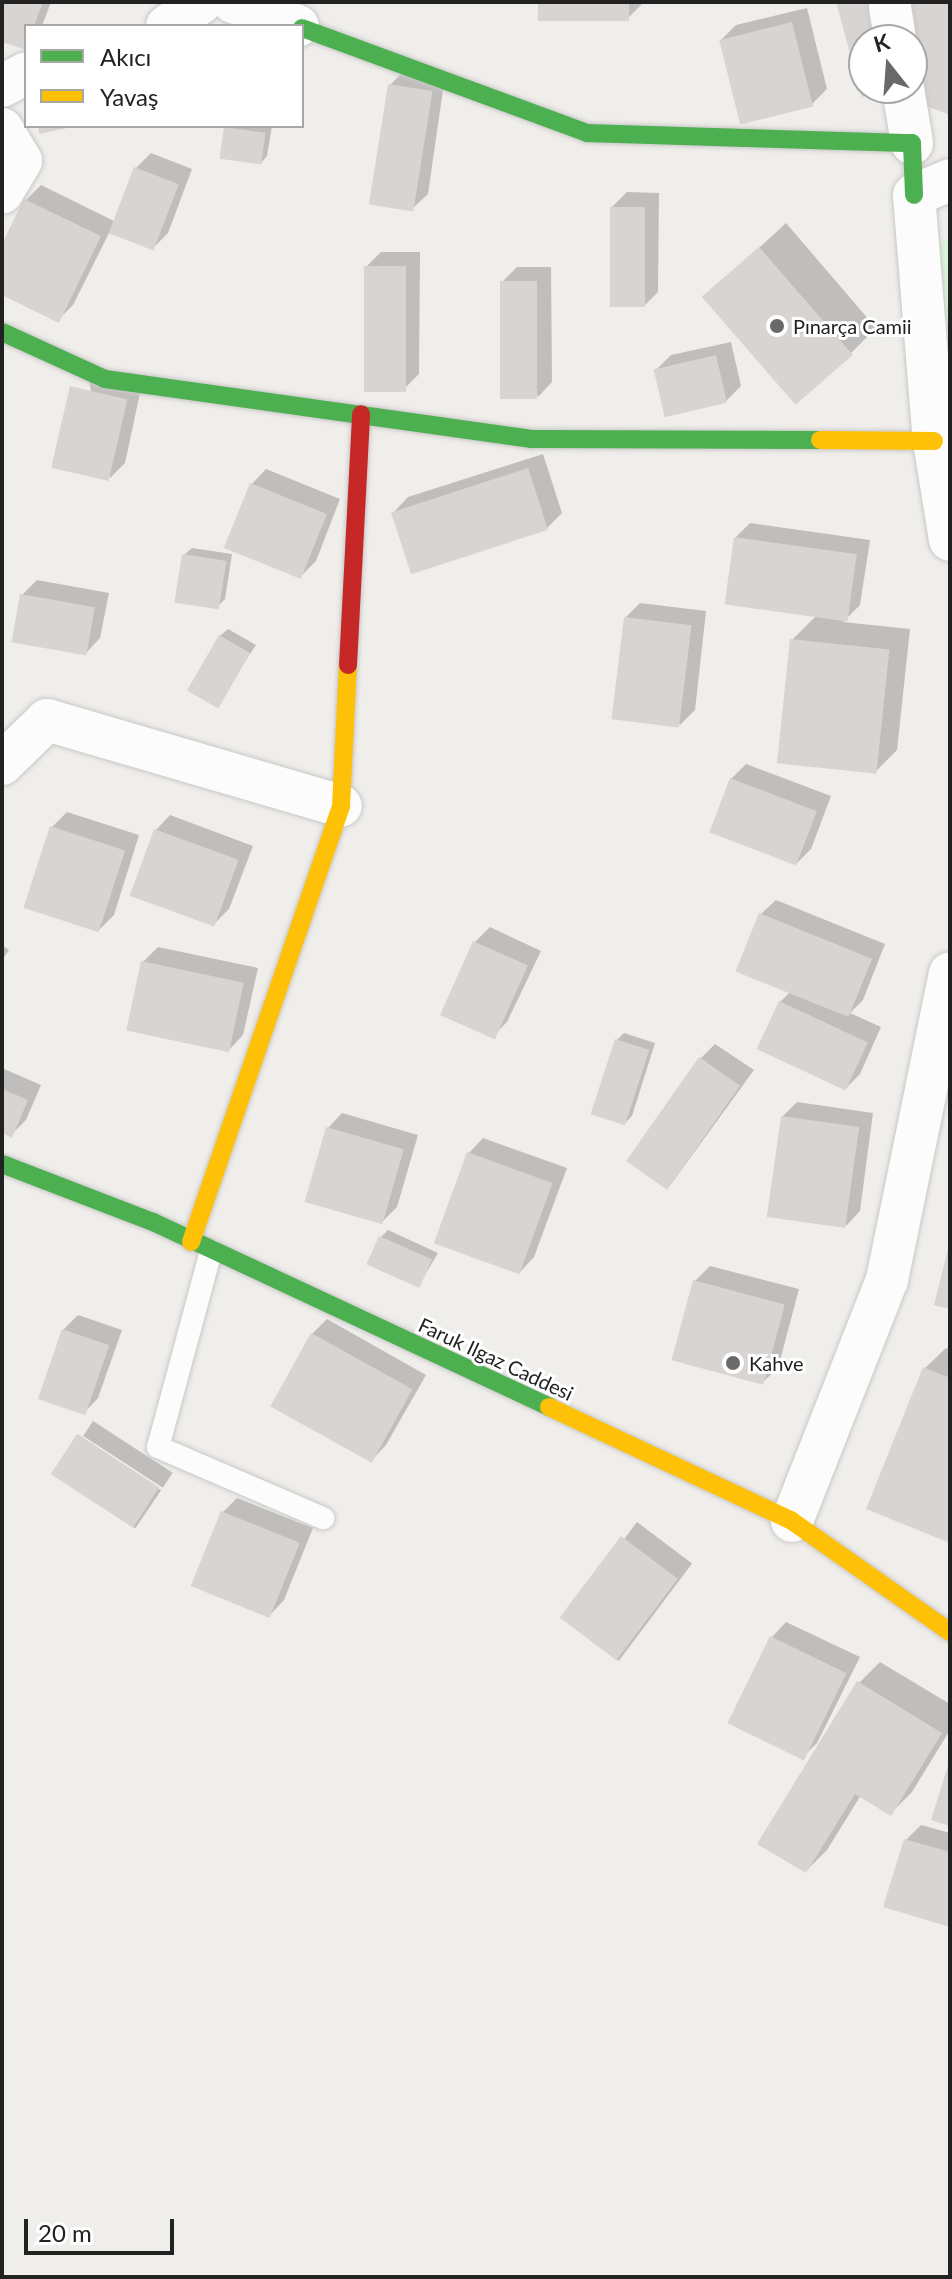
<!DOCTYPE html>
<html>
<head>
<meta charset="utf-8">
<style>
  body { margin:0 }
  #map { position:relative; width:952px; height:2279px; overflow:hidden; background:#f0eeeb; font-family:Lato,sans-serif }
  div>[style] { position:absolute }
  .park>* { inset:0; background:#daf5da }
  .shadow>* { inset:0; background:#0003; transform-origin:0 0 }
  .building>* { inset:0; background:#d7d4d2; transform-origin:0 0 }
  .roads { filter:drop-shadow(0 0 2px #c9c8c7) drop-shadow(0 0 2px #c9c8c7) }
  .lane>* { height:22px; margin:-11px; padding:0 11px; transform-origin:11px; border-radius:11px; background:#fdfcfc }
  .street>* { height:42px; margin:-21px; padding:0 21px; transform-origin:21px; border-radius:21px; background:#fdfcfc }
  .fast>* { height:18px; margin:-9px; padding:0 9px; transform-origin:9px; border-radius:9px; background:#4caf50 }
  .slow>* { height:18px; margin:-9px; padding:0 9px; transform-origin:9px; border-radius:9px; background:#ffc107 }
  .jam>* { height:18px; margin:-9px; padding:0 9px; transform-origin:9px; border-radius:9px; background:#c62828 }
  .dots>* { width:22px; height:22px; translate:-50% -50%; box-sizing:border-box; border:4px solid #fff; border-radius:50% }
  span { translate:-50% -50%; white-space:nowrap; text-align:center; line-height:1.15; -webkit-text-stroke:6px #fff; paint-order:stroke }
  .poi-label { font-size:20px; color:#222 }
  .left { translate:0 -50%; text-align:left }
  .street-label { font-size:20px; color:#222 }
  .frame { position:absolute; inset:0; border:4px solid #222; pointer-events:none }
  .legend { position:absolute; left:24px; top:24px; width:280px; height:104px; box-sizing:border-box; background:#fff; border:2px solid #a7a7a7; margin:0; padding:10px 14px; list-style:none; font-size:24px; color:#222 }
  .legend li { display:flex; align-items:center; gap:16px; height:40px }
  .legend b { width:40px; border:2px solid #a7a7a7 }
  .north { position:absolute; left:848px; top:24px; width:80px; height:80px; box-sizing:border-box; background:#fff; border:2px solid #a7a7a7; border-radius:50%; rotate:343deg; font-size:22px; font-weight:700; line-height:32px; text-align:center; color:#222 }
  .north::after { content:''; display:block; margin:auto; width:28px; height:36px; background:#6a6968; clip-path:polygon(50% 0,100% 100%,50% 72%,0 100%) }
  .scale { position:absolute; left:24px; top:2219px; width:150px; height:36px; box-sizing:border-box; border:4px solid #222; border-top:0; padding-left:10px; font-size:24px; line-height:28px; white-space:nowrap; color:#222; -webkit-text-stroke:6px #fff; paint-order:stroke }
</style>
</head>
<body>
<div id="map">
  <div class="park">
    <div style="clip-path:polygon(950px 236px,950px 327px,933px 333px,925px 260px)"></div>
  </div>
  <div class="shadow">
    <div style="clip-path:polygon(2px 2px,51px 2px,42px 26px,26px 26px,26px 47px,2px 40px)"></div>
    <div style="clip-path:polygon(540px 2px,643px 2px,643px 3px,628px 18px)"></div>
    <div style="clip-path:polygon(807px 8px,827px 89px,812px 104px,721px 40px,736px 25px)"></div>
    <div style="clip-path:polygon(405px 70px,445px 76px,428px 194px,413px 208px,390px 85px)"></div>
    <div style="clip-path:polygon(272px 126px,267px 156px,260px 164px,226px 128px)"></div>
    <div style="clip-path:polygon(151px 153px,192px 169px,168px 233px,153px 248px,110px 231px,73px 305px,58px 320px,2px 293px,2px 248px,26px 200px,41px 185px,116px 222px,136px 168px)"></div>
    <div style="clip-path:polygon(627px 192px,659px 193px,658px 292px,643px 307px,612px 207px)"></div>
    <div style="clip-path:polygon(786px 223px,876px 328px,851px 353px,705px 298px)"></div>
    <div style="clip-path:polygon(381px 252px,420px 252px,419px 374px,404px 389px,366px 267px)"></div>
    <div style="clip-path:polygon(517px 267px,551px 267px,552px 382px,538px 397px,502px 282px)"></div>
    <div style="clip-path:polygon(731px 342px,741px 386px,726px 401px,656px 370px,671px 355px)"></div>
    <div style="clip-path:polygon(87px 372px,142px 384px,125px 463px,110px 478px)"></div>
    <div style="clip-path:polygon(543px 454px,562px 513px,547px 528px,394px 512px,408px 497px)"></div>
    <div style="clip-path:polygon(266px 469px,340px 499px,316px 561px,301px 576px,252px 484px)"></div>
    <div style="clip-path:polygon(750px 523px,870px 540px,860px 605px,843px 622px,910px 629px,897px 750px,876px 771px,792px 640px,817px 615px,735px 538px)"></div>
    <div style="clip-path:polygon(192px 548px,232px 554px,225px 599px,217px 607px,184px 555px)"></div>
    <div style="clip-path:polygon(37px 580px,109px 593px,100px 638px,86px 653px,22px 595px)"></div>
    <div style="clip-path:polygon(640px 603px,706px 611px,695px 710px,680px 725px,625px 618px)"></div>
    <div style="clip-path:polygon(228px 629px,256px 645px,216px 705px,220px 636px)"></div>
    <div style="clip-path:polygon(746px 764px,831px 796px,811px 849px,796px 864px,731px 779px)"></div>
    <div style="clip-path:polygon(67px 812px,139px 835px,114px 915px,99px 930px,52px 827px)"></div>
    <div style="clip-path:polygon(170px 815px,253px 846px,229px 909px,214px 924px,156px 830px)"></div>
    <div style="clip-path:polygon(776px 900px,885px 944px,863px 1000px,850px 1013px,881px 1027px,860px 1074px,845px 1089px,780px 1002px,791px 991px,761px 914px)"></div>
    <div style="clip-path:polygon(490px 927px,541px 951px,507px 1022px,492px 1037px,442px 1013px,475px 942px)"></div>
    <div style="clip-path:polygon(2px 945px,9px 950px,2px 960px)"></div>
    <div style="clip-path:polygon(158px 947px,258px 968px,243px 1035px,229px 1050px,143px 962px)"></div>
    <div style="clip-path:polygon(624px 1033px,655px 1043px,632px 1116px,625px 1123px,617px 1040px)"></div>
    <div style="clip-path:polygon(715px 1044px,754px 1070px,669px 1187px,700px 1059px)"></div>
    <div style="clip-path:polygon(2px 1068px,41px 1085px,26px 1120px,11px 1135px,2px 1131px)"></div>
    <div style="clip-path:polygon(797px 1102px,873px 1113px,860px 1211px,846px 1226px,782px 1117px)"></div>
    <div style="clip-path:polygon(342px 1113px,418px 1135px,397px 1207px,382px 1222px,328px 1128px)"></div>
    <div style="clip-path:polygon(483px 1138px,567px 1168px,534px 1257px,520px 1272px,469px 1153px)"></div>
    <div style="clip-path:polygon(388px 1230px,438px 1253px,419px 1285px,381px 1237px)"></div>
    <div style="clip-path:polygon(710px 1266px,799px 1289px,778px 1368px,763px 1382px,695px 1281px)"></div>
    <div style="clip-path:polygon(78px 1315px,122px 1330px,98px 1398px,84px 1413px,63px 1330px)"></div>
    <div style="clip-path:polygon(327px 1319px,426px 1375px,386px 1445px,372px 1460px,312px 1334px)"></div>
    <div style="clip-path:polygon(946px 1348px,950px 1349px,950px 1541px,925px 1368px)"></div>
    <div style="left:93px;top:1421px;width:95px;height:18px;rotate:33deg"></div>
    <div style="left:79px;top:1435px;width:99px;height:46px;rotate:34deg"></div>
    <div style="clip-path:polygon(237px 1498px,313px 1528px,284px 1600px,270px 1615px,222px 1513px)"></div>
    <div style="left:637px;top:1522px;width:69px;height:122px;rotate:37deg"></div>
    <div style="clip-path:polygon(786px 1622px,860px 1657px,817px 1743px,802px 1758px,772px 1637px)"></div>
    <div style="clip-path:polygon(880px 1662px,950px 1704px,950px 1730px,912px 1792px,891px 1813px,861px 1795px,827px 1850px,806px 1871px,859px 1683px)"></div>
    <div style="clip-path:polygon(921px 1825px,950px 1833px,950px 1925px,906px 1840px)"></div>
  </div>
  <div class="building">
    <div style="clip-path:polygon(2px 2px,43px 2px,34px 26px,26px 26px,26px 50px,2px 42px)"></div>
    <div style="left:538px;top:2px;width:91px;height:19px"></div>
    <div style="clip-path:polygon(836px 2px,950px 2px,950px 115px,921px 104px,912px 84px,912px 40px,864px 40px,864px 88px,891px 89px,862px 97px)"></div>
    <div style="left:792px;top:22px;width:87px;height:75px;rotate:76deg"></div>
    <div style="left:388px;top:84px;width:45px;height:122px;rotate:9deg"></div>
    <div style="clip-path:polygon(38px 126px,72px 126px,72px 127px,39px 134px)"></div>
    <div style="left:224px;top:127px;width:42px;height:32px;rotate:8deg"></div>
    <div style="left:134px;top:167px;width:48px;height:71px;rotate:21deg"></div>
    <div style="clip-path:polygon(24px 199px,101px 236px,59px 323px,2px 295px,2px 244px)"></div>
    <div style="left:610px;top:207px;width:35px;height:100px"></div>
    <div style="left:759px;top:247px;width:143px;height:76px;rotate:49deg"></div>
    <div style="left:364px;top:266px;width:42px;height:126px"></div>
    <div style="left:500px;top:281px;width:37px;height:118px"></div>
    <div style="left:716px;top:355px;width:49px;height:64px;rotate:77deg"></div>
    <div style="left:70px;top:386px;width:59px;height:84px;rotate:13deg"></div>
    <div style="left:528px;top:468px;width:65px;height:144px;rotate:72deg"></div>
    <div style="left:250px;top:483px;width:83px;height:70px;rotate:22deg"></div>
    <div style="left:734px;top:537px;width:124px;height:68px;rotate:8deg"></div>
    <div style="left:182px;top:554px;width:45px;height:49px;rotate:9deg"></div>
    <div style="left:20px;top:594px;width:76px;height:49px;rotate:10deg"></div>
    <div style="left:624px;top:617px;width:68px;height:103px;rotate:7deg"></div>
    <div style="left:219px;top:635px;width:36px;height:64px;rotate:30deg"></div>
    <div style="left:790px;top:639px;width:100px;height:125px;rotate:6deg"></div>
    <div style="left:730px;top:778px;width:93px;height:58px;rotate:21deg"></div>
    <div style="left:50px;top:826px;width:79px;height:86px;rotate:18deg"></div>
    <div style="left:154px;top:829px;width:90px;height:71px;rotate:20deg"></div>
    <div style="left:759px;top:913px;width:122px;height:63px;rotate:22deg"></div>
    <div style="left:473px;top:941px;width:60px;height:81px;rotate:24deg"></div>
    <div style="left:141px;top:961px;width:105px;height:71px;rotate:12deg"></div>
    <div style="left:779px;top:1001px;width:98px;height:53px;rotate:25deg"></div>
    <div style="left:615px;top:1039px;width:36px;height:79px;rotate:18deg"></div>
    <div style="left:699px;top:1057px;width:50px;height:127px;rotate:35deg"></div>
    <div style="clip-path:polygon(2px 1089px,28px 1100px,12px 1138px,2px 1133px)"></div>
    <div style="left:781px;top:1116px;width:79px;height:102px;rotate:8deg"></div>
    <div style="left:326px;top:1127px;width:81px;height:78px;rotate:16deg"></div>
    <div style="left:467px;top:1152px;width:91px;height:97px;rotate:20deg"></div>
    <div style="left:379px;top:1236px;width:58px;height:31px;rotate:24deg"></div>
    <div style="clip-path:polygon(949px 1245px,950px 1245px,950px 1309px,934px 1305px)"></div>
    <div style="left:693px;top:1280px;width:95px;height:83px;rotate:15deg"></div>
    <div style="left:62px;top:1329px;width:50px;height:74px;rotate:19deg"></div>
    <div style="left:311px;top:1333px;width:116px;height:84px;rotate:29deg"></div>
    <div style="clip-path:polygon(923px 1367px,950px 1378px,950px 1543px,866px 1509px)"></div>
    <div style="left:77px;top:1434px;width:98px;height:48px;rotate:33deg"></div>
    <div style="left:221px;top:1511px;width:85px;height:81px;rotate:22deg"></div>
    <div style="left:621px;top:1536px;width:71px;height:102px;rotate:37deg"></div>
    <div style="left:770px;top:1636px;width:85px;height:97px;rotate:26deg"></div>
    <div style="clip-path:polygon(857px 1681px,942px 1733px,891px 1816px,855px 1794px,806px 1873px,757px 1844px)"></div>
    <div style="clip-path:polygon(949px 1762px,950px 1762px,950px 1826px,931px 1820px)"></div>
    <div style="clip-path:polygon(904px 1839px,950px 1852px,950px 1927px,883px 1907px)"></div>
  </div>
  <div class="roads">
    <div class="lane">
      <div style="left:211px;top:1251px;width:203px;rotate:105.1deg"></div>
      <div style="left:158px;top:1447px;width:180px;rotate:23.3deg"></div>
    </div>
    <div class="street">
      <div style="left:233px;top:2px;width:69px;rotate:20.3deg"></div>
      <div style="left:890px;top:7px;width:33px;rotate:81deg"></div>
      <div style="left:167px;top:26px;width:42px;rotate:-34.4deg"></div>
      <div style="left:2px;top:86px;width:27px;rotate:-28deg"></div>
      <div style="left:903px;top:88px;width:56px;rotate:80.7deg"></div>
      <div style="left:2px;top:129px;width:37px;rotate:59deg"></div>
      <div style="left:21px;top:161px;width:37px;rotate:121deg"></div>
      <div style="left:950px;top:180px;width:39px;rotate:157deg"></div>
      <div style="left:914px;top:195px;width:247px;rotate:85.4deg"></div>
      <div style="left:934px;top:441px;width:100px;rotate:80.8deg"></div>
      <div style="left:2px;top:764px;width:63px;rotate:-44.4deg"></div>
      <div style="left:47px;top:720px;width:306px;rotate:16.3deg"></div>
      <div style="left:792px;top:1521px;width:259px;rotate:-68.5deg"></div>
      <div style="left:887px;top:1280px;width:313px;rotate:-78.4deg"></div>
    </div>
    <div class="fast">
      <div style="left:302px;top:28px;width:304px;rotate:20.2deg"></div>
      <div style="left:587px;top:133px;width:325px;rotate:1.8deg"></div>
      <div style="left:912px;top:143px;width:52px;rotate:87.8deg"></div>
      <div style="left:2px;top:332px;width:113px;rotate:24.5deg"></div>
      <div style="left:105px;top:379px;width:431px;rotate:8deg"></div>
      <div style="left:532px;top:439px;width:288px;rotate:0.2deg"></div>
      <div style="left:2px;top:1164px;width:162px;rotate:21deg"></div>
      <div style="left:153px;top:1222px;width:437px;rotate:25deg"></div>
    </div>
    <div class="slow">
      <div style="left:820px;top:440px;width:114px;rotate:0.5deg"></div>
      <div style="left:191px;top:1242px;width:461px;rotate:-71deg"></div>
      <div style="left:341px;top:806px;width:141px;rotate:-87.2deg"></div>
      <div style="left:549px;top:1407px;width:268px;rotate:25.1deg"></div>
      <div style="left:792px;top:1521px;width:193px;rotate:35.1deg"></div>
    </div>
    <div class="jam">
      <div style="left:348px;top:665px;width:251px;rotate:-87deg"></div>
    </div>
  </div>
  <div class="dots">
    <div style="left:777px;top:326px;background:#6a6968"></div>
    <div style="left:733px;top:1363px;background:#6a6968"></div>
  </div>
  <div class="poi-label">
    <span class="left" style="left:793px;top:326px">Pınarça Camii</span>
    <span class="left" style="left:749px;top:1363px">Kahve</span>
  </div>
  <div class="street-label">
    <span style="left:496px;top:1359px;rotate:25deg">Faruk Ilgaz Caddesi</span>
  </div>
  <div class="frame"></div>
  <ul class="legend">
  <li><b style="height:10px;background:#4caf50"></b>Akıcı</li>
  <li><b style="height:10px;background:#ffc107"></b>Yavaş</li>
  </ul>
  <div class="north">K</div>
  <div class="scale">20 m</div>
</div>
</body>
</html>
